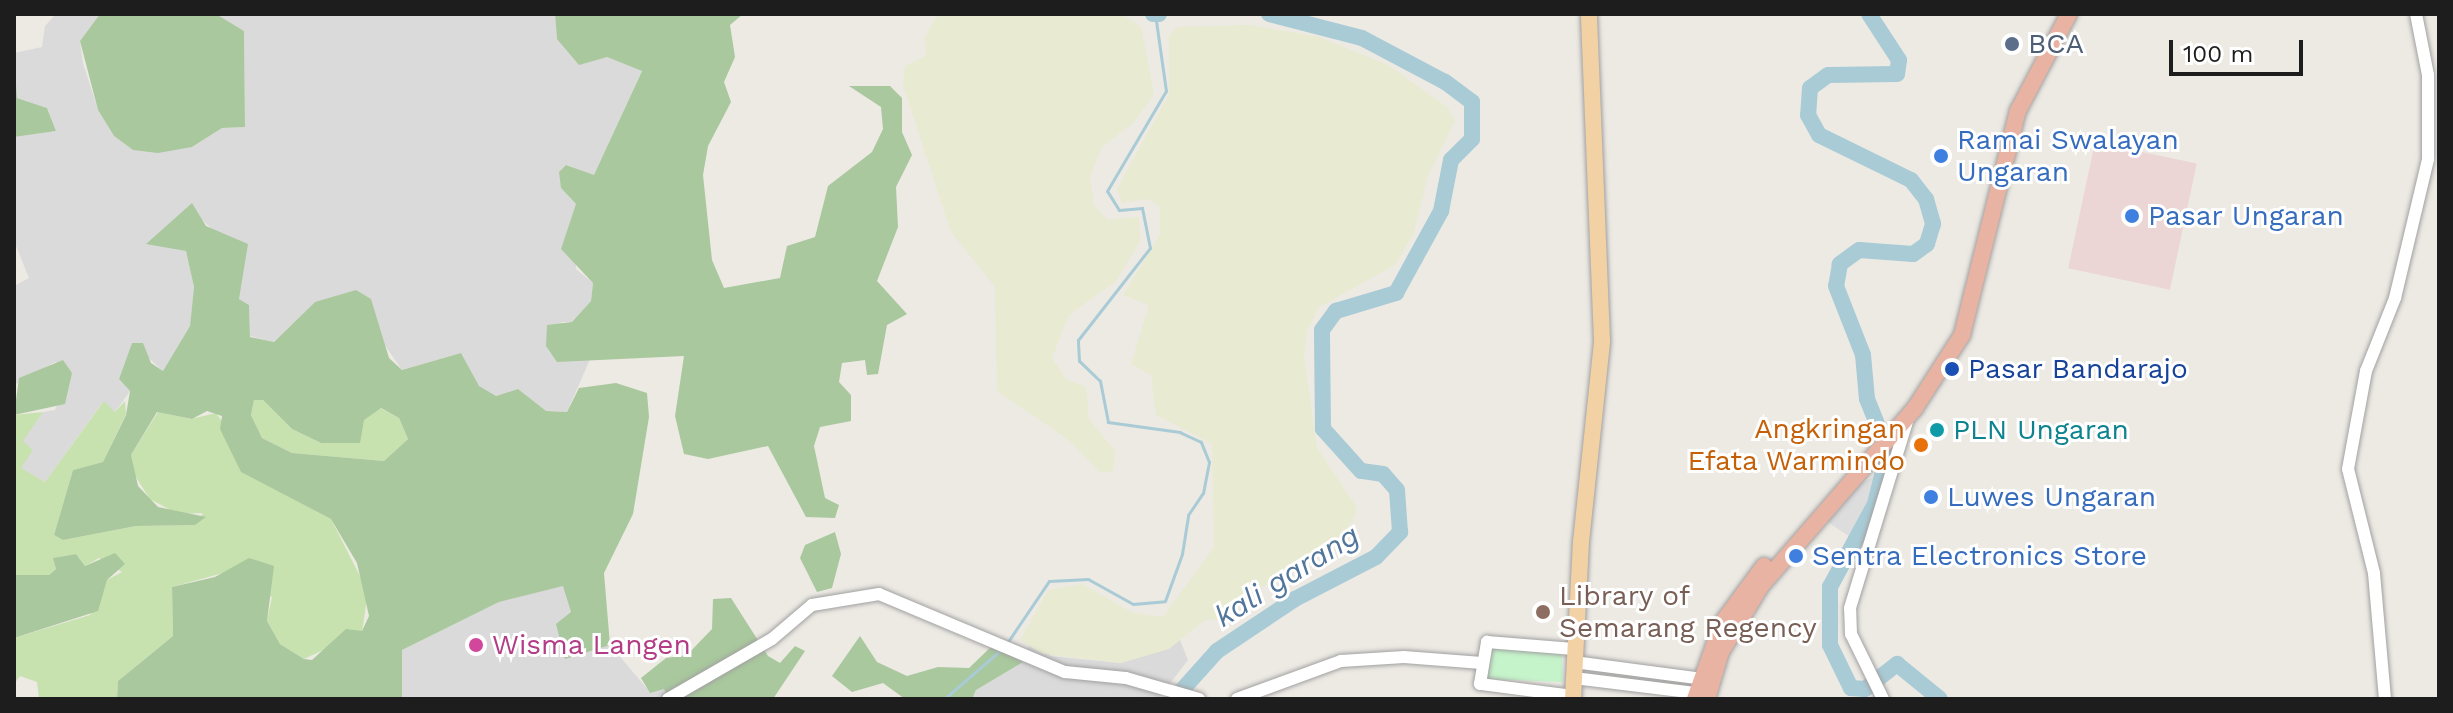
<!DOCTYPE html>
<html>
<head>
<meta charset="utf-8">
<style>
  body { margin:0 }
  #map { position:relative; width:2453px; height:713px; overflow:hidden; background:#edeae4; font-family:"Work Sans",sans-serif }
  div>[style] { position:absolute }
  .residential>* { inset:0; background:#dbdada }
  .commercial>* { inset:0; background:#ecd6d5; transform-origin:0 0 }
  .farmland>* { inset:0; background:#e8ead1 }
  .grass>* { inset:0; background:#c7e2af }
  .forest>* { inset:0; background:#a9c89d }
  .park>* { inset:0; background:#c5f3ca }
  .parking>* { inset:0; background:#ddd }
  .stream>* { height:3px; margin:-1.5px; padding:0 1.5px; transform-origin:1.5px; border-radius:1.5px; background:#a9cbd6 }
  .river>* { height:16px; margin:-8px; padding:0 8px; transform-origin:8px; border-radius:8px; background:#a9cbd6 }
  .roads { filter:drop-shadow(0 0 2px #a1a1a1) drop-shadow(0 0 2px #a1a1a1) }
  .tertiary>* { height:12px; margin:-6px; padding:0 6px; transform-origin:6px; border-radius:6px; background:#fff }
  .primary>* { height:16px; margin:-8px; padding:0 8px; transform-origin:8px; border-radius:8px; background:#f2d2a5 }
  .trunk>* { height:16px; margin:-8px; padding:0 8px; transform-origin:8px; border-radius:8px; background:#e8b3a2 }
  .dots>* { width:22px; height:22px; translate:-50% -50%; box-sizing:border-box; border:4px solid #fff; border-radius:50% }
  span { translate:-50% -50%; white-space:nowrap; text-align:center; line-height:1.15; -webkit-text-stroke:6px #fff; paint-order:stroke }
  .service-label { font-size:28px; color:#4e5e75 }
  .left { translate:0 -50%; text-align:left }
  .shop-label { font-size:28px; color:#366cbe }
  .transit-label { font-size:28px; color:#164399 }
  .food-label { font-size:28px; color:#c56008 }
  .right { translate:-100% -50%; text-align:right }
  .culture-label { font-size:28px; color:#0d838f }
  .education-label { font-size:28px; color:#785e54 }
  .hotel-label { font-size:28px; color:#b23c85 }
  .water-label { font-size:30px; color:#51759b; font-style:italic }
  .frame { position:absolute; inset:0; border:16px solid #1d1d1d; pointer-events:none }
  .scale { position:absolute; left:2169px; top:40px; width:134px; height:36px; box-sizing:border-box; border:4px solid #1d1d1d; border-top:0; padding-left:10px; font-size:24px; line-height:28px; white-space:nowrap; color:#1d1d1d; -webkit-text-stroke:6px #fff; paint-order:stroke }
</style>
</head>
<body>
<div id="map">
  <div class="residential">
    <div style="clip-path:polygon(56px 14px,100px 14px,80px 41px,83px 63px,98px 110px,114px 136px,133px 150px,192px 147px,222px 128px,245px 127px,244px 31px,216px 14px,555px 14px,557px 39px,642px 70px,594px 176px,567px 165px,561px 188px,576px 204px,576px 269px,593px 283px,591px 301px,572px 322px,561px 322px,557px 362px,591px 357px,567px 412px,545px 411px,518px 389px,495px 396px,478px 386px,461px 353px,402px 370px,382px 341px,315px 302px,274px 342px,250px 336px,249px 305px,239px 299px,213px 230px,201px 219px,147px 243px,186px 251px,194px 287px,190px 326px,163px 371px,132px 343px,119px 379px,130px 391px,115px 412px,103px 402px,45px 482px,20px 468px,22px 441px,43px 412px,55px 410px,71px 373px,55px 362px,14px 385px,14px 286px,29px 278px,14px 241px,14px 137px,56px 131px,47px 108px,17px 98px,14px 53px,42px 47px,45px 26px)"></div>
    <div style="clip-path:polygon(564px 585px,571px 612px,565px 658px,610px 645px,650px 692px,664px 689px,669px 699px,402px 699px,402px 650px,499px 602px)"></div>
    <div style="clip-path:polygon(1180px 640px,1188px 660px,1158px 699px,972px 699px,976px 690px,1019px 664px,1029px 646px,1051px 656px,1121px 663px)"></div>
  </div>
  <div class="commercial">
    <div style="left:2095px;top:142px;width:104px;height:129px;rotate:12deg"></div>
  </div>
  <div class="farmland">
    <div style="clip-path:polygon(938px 14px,1121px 14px,1141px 26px,1154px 94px,1134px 122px,1101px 148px,1090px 178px,1094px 205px,1108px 220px,1139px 217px,1140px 241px,1116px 281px,1069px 315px,1052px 358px,1066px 379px,1086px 387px,1089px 419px,1115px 451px,1113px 471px,1101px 473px,1070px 441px,997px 391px,995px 287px,951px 232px,903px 85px,905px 66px,926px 56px,925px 37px)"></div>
    <div style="clip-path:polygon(1249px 25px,1319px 37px,1388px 65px,1447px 107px,1455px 120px,1428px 176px,1413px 235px,1395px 265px,1319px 307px,1307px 331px,1304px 356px,1317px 448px,1357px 508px,1355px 516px,1346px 531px,1283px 579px,1255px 589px,1220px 619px,1205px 620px,1169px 649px,1121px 663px,1043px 654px,1020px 640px,1048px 590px,1082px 584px,1133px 613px,1163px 617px,1214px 547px,1212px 444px,1156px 415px,1151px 375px,1131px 364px,1149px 305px,1123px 295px,1160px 235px,1160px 206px,1149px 199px,1122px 203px,1117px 189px,1169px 94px,1169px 35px,1178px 27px)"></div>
  </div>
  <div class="grass">
    <div style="clip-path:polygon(254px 400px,263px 400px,292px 429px,321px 443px,380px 408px,399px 418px,408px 439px,384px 461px,292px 453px,262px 438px,251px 415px)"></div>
    <div style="clip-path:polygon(104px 401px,115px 412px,125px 401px,126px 414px,103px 462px,73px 470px,54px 535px,63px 540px,136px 526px,195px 525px,203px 513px,178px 514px,150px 499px,132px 471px,131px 455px,158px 412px,191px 419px,216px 413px,267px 485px,331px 519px,368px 592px,362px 632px,304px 659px,280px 644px,267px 621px,272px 597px,223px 573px,172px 587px,173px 636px,118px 681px,117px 699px,39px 699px,37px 682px,20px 676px,14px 684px,14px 638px,90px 615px,107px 580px,122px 572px,99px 558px,85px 566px,76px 554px,54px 558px,56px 569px,49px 575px,14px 575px,14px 415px,43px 412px,23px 441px,33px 450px,21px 468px,45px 482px)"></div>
  </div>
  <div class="forest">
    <div style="clip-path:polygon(100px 14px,216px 14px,244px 31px,245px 127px,222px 128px,192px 147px,158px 153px,133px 150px,114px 136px,98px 110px,80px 41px)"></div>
    <div style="clip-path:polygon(555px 14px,743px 14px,730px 25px,735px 57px,724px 82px,731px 102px,708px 146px,703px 175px,712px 260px,724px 288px,780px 278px,787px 246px,815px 237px,828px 186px,872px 152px,883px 129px,881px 107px,849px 86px,890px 86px,902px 98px,902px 132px,912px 155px,896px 187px,898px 227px,877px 281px,907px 314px,887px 325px,878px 374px,867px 375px,865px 360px,842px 363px,839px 382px,851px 395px,851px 421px,820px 427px,814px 446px,825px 498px,839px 505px,835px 518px,806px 517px,768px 446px,708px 459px,684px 454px,675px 416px,684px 356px,557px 362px,546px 346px,547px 325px,572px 322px,591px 301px,593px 283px,561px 249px,576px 204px,561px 188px,559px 172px,566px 165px,594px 175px,642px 71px,607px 57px,579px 65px,557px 39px)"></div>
    <div style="clip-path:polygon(14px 53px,17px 98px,47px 108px,56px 131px,14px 137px)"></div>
    <div style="clip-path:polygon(evenodd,192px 203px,206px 226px,248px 244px,239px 299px,249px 305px,250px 337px,274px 342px,315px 302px,356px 290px,371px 299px,389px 358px,402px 370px,461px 353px,479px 386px,496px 396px,518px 389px,546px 411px,567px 412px,579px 388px,616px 383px,647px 393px,649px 417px,633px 514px,604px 573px,610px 645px,565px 659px,556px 624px,571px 612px,563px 586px,499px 602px,402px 650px,402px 699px,117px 699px,118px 681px,173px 636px,172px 587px,215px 577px,249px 558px,274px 566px,267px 621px,280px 644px,304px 659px,312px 660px,346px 629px,362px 631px,369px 616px,357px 563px,331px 519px,241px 472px,220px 429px,222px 416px,207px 411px,192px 419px,157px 412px,131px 455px,138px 486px,158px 507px,206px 517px,195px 525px,136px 526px,63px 540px,54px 535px,73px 470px,103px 462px,126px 415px,130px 391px,119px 379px,132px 343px,143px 343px,151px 363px,163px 371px,190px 326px,194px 287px,186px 251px,146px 244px,192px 203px,254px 400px,263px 400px,292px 429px,321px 443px,360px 443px,364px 420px,381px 408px,399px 418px,408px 439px,384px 461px,292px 453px,262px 438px,251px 415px,254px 400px)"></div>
    <div style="clip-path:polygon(63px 360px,72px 373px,65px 404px,14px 415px,19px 378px)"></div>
    <div style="clip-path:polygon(835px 532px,841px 554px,832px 588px,817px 592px,800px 558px,805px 545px)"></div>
    <div style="clip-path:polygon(115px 553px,125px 564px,107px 580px,98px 611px,14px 638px,14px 575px,49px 575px,56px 569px,53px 558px,76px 554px,85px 566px)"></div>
    <div style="clip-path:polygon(731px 598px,768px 656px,780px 663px,795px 646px,805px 651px,773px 699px,669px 699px,664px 689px,650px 693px,641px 678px,666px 658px,687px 655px,712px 629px,713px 599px)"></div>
    <div style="clip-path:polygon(860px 636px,877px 662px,907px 676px,938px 667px,969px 668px,993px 645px,1023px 662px,976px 690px,972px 699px,905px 699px,883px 683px,852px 692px,832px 676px)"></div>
  </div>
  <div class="park">
    <div style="clip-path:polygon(1492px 648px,1562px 654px,1563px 682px,1486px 679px)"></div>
  </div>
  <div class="parking">
    <div style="clip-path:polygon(1873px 477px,1872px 517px,1863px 513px,1850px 537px,1828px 522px,1860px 484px)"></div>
  </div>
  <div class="stream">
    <div style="left:1007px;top:643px;width:75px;rotate:-55.9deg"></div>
    <div style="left:1049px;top:581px;width:39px;rotate:-3deg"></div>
    <div style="left:1088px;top:579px;width:51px;rotate:29.1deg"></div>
    <div style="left:1133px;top:604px;width:32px;rotate:-5deg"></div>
    <div style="left:1165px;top:601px;width:50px;rotate:-70.1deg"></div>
    <div style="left:1182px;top:554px;width:39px;rotate:-81deg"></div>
    <div style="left:1188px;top:515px;width:27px;rotate:-56deg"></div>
    <div style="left:1203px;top:493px;width:32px;rotate:-79deg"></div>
    <div style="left:1209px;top:462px;width:22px;rotate:-112deg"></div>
    <div style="left:1201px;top:442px;width:23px;rotate:-155deg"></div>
    <div style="left:1180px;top:432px;width:73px;rotate:-172.1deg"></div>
    <div style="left:1108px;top:422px;width:42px;rotate:-101deg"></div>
    <div style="left:1100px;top:381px;width:29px;rotate:-136deg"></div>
    <div style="left:1079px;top:361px;width:21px;rotate:-93deg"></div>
    <div style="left:1078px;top:340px;width:117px;rotate:-52deg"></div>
    <div style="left:1150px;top:248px;width:41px;rotate:-101.3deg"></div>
    <div style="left:1142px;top:208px;width:23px;rotate:175deg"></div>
    <div style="left:1119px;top:210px;width:22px;rotate:-122deg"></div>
    <div style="left:1107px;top:191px;width:116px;rotate:-59.5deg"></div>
    <div style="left:1166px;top:91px;width:78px;rotate:-98.1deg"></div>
    <div style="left:944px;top:699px;width:77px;rotate:-40.8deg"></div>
  </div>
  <div class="river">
    <div style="left:1153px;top:14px;width:6px"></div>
    <div style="left:1869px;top:14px;width:55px;rotate:56.9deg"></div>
    <div style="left:1899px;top:60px;width:14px;rotate:98deg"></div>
    <div style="left:1897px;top:74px;width:69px;rotate:179.2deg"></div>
    <div style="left:1828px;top:75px;width:22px;rotate:144deg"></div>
    <div style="left:1810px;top:88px;width:27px;rotate:94deg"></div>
    <div style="left:1808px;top:115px;width:23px;rotate:61deg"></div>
    <div style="left:1819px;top:135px;width:102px;rotate:26.1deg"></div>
    <div style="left:1911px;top:180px;width:24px;rotate:52deg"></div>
    <div style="left:1926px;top:199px;width:26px;rotate:74deg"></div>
    <div style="left:1933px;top:224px;width:21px;rotate:107deg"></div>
    <div style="left:1927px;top:244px;width:17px;rotate:144deg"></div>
    <div style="left:1913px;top:254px;width:54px;rotate:-175.8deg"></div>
    <div style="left:1859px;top:250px;width:24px;rotate:144deg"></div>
    <div style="left:1840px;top:264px;width:22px;rotate:100deg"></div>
    <div style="left:1836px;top:286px;width:74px;rotate:68.6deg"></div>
    <div style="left:1863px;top:355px;width:44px;rotate:84.8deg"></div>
    <div style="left:1867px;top:399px;width:56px;rotate:68deg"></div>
    <div style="left:1888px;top:451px;width:55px;rotate:103.8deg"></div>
    <div style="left:1875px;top:504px;width:94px;rotate:118.5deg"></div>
    <div style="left:1830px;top:587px;width:58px;rotate:90deg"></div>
    <div style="left:1830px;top:645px;width:48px;rotate:64deg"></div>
    <div style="left:1851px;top:688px;width:14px;rotate:4deg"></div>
    <div style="left:1865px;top:689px;width:41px;rotate:-38deg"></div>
    <div style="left:1897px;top:664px;width:55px;rotate:39.1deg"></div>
    <div style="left:1174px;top:699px;width:64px;rotate:-48.1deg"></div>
    <div style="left:1217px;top:651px;width:94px;rotate:-33.7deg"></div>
    <div style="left:1295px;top:599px;width:91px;rotate:-27.4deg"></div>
    <div style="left:1376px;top:557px;width:35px;rotate:-46deg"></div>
    <div style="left:1400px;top:532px;width:42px;rotate:-94.1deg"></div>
    <div style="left:1397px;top:490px;width:21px;rotate:-131deg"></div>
    <div style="left:1383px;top:474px;width:22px;rotate:-172deg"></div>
    <div style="left:1361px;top:471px;width:57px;rotate:-132.1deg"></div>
    <div style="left:1323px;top:429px;width:99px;rotate:-90.6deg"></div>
    <div style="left:1322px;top:330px;width:24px;rotate:-54deg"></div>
    <div style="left:1336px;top:311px;width:63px;rotate:-16.7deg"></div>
    <div style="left:1396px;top:293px;width:94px;rotate:-61.2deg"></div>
    <div style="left:1441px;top:211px;width:52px;rotate:-78.9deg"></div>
    <div style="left:1451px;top:160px;width:30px;rotate:-45deg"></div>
    <div style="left:1472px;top:139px;width:37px;rotate:-90deg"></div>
    <div style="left:1472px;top:102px;width:34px;rotate:-143deg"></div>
    <div style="left:1445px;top:82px;width:94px;rotate:-152.1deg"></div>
    <div style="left:1362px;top:38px;width:96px;rotate:-165.5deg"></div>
  </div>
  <div class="roads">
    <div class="tertiary">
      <div style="left:1574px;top:662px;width:137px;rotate:7.5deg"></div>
      <div style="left:1574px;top:678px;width:132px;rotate:7deg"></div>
      <div style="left:1573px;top:696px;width:94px;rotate:-172.6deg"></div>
      <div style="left:1480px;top:684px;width:43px;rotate:-80.5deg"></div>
      <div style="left:1487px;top:642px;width:87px;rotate:4.6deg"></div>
      <div style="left:668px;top:699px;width:120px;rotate:-30deg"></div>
      <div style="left:772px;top:639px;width:52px;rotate:-40.4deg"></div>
      <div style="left:812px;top:605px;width:68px;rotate:-9.3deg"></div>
      <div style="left:879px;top:594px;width:202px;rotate:22.8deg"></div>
      <div style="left:1065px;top:672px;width:61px;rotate:5.6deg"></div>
      <div style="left:1126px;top:678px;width:76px;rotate:16deg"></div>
      <div style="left:1237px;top:699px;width:111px;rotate:-20.1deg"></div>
      <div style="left:1341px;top:661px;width:63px;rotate:-3.6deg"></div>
      <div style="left:1404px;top:657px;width:78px;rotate:4.4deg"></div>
      <div style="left:1883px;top:699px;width:72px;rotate:-116.2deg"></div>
      <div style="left:1851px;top:634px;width:26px;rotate:-92deg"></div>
      <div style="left:1850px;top:608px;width:195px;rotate:-73deg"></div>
      <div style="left:2385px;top:699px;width:126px;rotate:-95deg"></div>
      <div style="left:2374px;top:573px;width:107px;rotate:-104deg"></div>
      <div style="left:2348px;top:469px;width:100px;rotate:-79.6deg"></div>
      <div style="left:2366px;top:371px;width:79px;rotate:-68.3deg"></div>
      <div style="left:2395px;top:298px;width:143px;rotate:-76.6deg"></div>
      <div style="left:2428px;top:159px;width:84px;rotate:-90deg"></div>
      <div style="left:2428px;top:75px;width:62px;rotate:-101.1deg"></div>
    </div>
    <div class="primary">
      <div style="left:1573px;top:699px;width:157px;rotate:-87.1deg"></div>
      <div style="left:1581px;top:542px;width:202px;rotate:-84deg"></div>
      <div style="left:1602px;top:341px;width:327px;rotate:-92.3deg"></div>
    </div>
    <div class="trunk">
      <div style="left:1695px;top:699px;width:81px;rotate:-70.4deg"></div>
      <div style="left:1722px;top:623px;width:71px;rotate:-53.6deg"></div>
      <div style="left:1707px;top:699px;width:49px;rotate:-73.4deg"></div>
      <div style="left:1721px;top:652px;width:77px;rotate:-58.8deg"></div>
      <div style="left:1761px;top:586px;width:235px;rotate:-49.1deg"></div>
      <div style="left:1915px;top:408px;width:87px;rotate:-57.2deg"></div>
      <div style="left:1962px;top:335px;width:231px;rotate:-76deg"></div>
      <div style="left:2018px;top:111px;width:110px;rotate:-62.3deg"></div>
    </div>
  </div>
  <div class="dots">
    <div style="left:2012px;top:44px;background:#5c6f8a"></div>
    <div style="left:1941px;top:156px;background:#3f7fe0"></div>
    <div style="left:2132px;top:216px;background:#3f7fe0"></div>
    <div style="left:1952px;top:369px;background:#1a4fb4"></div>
    <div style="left:1937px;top:430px;background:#0f9aa8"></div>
    <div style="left:1921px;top:445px;background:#e8710a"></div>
    <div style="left:1931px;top:497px;background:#3f7fe0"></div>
    <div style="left:1796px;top:556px;background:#3f7fe0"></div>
    <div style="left:1543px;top:612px;background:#8d6e63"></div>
    <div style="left:476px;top:645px;background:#d1479c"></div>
  </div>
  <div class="service-label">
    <span class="left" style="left:2028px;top:44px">BCA</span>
  </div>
  <div class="shop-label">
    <span class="left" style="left:1957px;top:156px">Ramai Swalayan<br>Ungaran</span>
    <span class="left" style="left:2148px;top:216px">Pasar Ungaran</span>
    <span class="left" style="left:1947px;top:497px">Luwes Ungaran</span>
    <span class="left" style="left:1812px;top:556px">Sentra Electronics Store</span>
  </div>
  <div class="transit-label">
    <span class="left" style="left:1968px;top:369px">Pasar Bandarajo</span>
  </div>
  <div class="food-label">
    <span class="right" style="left:1905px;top:445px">Angkringan<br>Efata Warmindo</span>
  </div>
  <div class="culture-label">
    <span class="left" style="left:1953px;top:430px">PLN Ungaran</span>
  </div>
  <div class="education-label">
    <span class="left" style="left:1559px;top:612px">Library of<br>Semarang Regency</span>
  </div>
  <div class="hotel-label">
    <span class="left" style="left:492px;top:645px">Wisma Langen</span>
  </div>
  <div class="water-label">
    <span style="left:1287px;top:576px;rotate:-32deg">kali garang</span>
  </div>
  <div class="frame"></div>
  <div class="scale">100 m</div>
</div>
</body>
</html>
